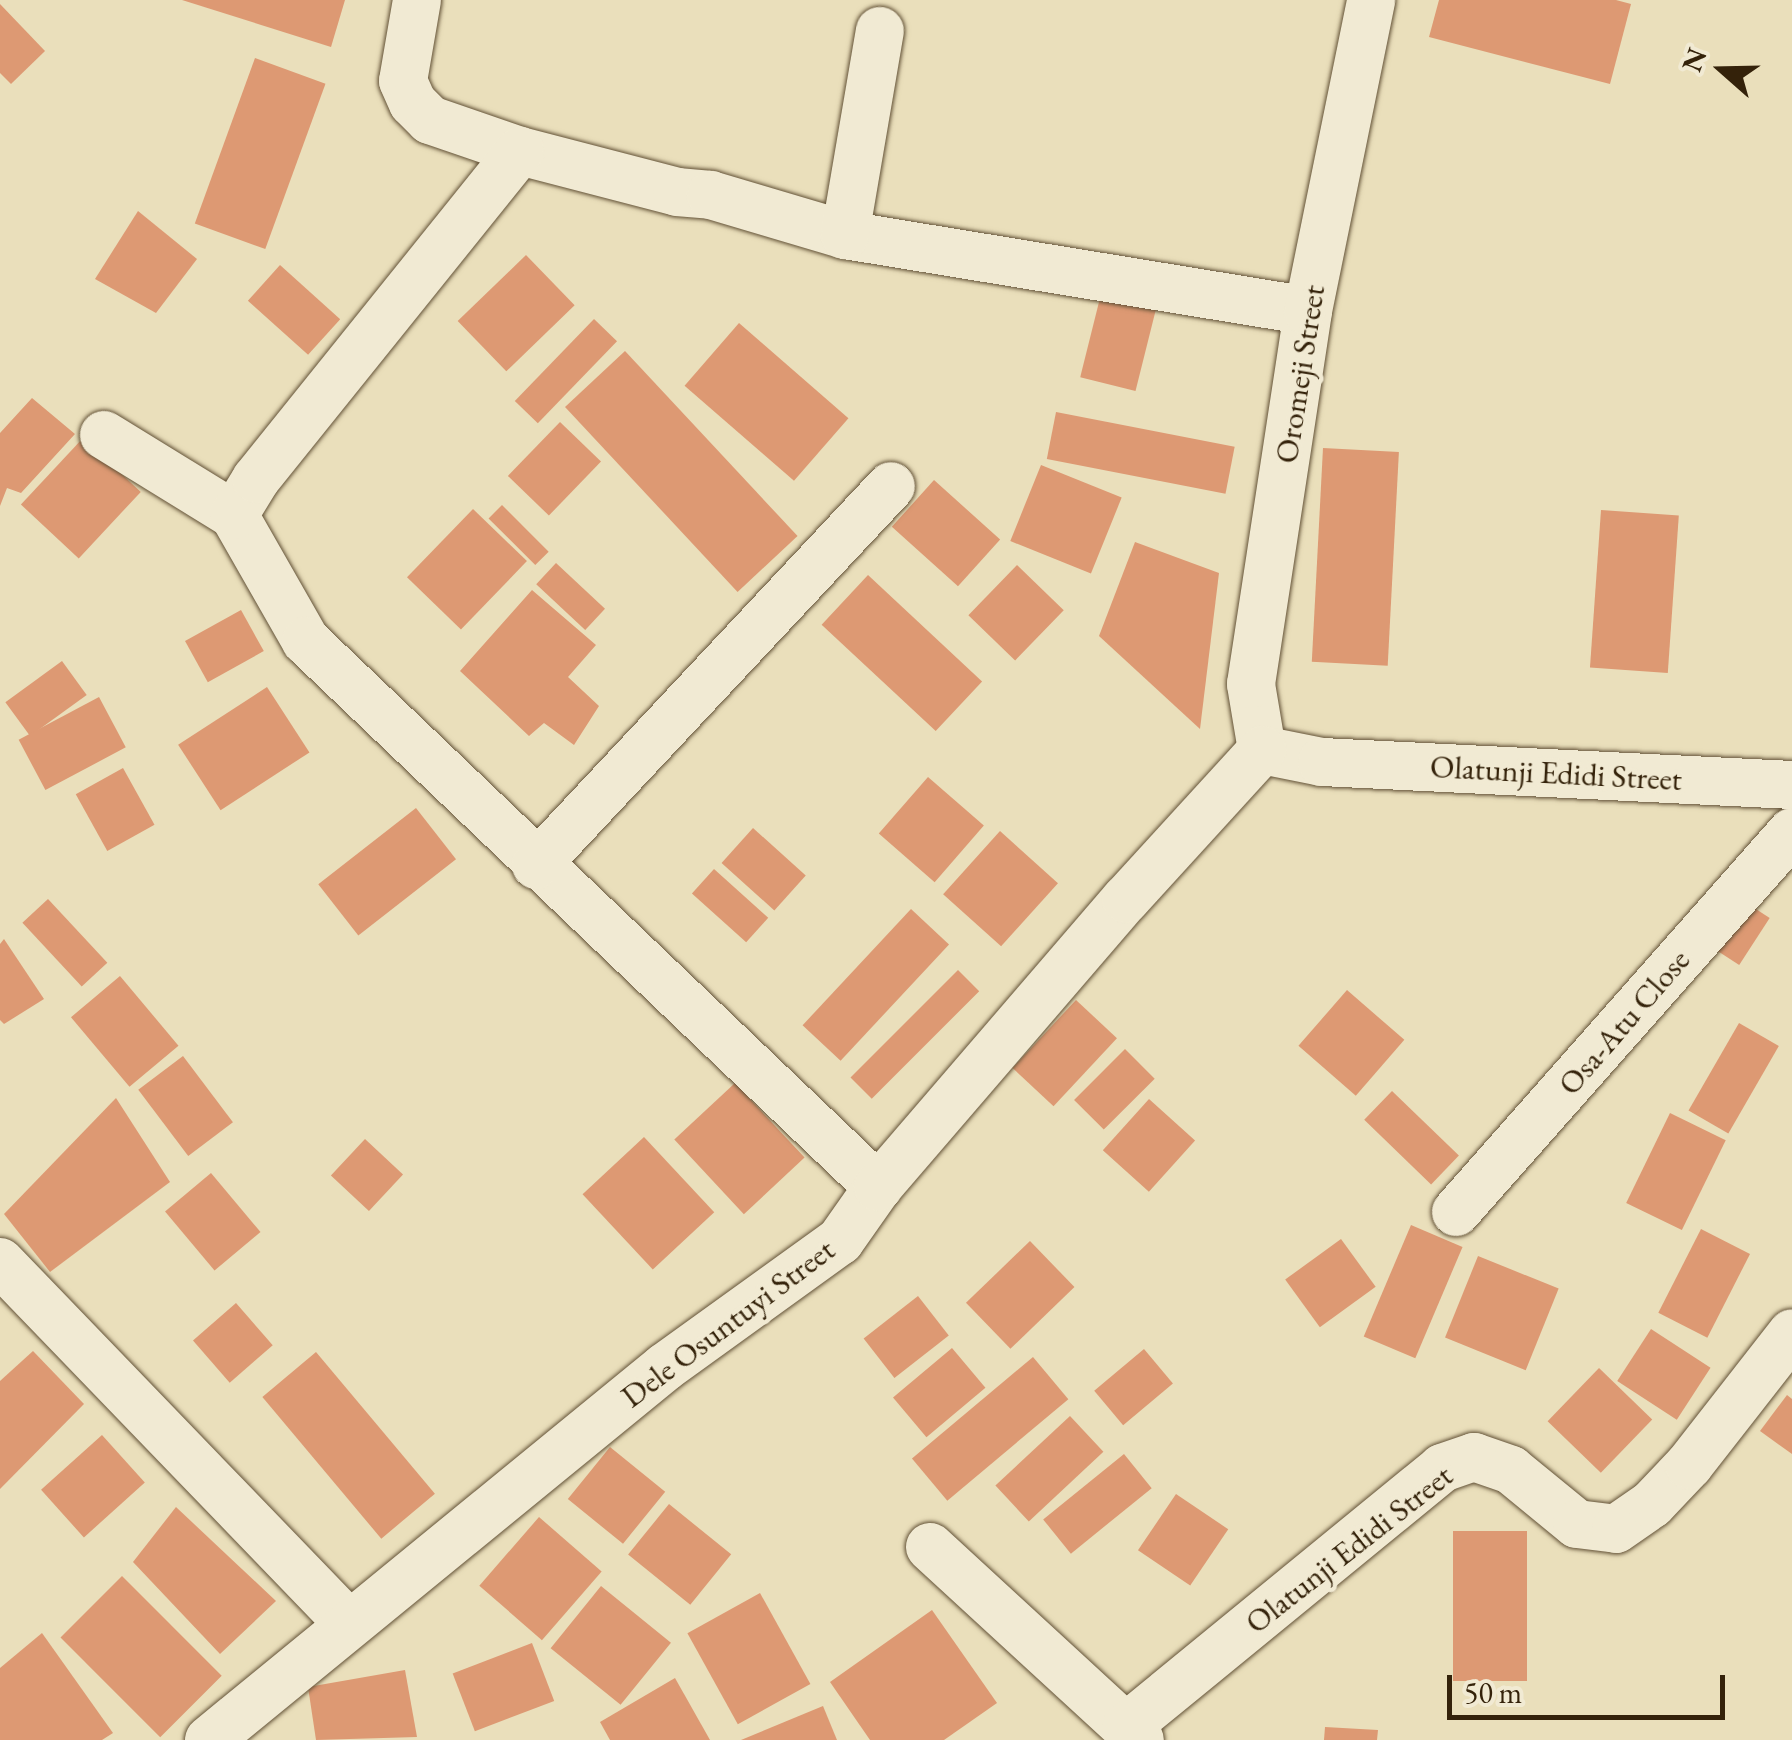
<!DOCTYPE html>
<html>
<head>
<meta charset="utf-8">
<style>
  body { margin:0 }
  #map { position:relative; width:1792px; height:1740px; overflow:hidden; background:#eadfbb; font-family:"EB Garamond",serif }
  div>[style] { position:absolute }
  .building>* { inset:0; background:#dd9973; transform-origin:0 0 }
  .roads { filter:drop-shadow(0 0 2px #625136) drop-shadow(0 0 2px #625136) }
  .minor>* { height:48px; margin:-24px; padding:0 24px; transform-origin:24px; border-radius:24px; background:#f1ead3 }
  span { translate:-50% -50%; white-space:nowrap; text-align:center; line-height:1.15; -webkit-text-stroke:9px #f1ead3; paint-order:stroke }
  .street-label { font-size:32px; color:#34220a }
  .north { position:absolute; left:1672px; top:20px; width:100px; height:100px; -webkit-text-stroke:8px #f1ead3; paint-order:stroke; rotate:290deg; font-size:28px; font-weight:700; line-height:40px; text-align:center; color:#34220a }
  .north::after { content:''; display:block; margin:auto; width:35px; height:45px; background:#34220a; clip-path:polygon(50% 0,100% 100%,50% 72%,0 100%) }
  .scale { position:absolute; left:1447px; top:1675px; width:278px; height:45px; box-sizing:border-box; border:5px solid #34220a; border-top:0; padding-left:12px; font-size:30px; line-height:35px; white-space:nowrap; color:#34220a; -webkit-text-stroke:8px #f1ead3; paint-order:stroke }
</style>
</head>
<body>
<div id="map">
  <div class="building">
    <div style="clip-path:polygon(182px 0,345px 0,331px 47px)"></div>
    <div style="clip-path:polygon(1439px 0,1616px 0,1631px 4px,1610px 84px,1429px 37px)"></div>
    <div style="clip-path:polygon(0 4px,45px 51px,11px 84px,0 73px)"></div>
    <div style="left:255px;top:58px;width:75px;height:176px;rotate:20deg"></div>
    <div style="clip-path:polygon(138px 211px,197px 259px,156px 313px,95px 279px)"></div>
    <div style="left:526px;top:255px;width:70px;height:95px;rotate:46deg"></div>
    <div style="left:280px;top:265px;width:81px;height:48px;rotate:42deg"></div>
    <div style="left:1102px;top:290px;width:57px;height:90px;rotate:14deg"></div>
    <div style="left:594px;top:319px;width:32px;height:114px;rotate:44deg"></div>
    <div style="left:739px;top:323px;width:145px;height:83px;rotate:41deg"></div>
    <div style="left:625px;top:351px;width:253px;height:82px;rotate:47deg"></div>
    <div style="clip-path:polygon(32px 398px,75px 434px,21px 493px,7px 488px,0 506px,0 433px)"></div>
    <div style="left:1056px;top:412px;width:182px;height:48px;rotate:11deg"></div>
    <div style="left:560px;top:422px;width:57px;height:75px;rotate:44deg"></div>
    <div style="left:83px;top:438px;width:79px;height:91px;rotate:43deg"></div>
    <div style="left:1323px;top:448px;width:76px;height:214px;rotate:3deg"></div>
    <div style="left:1041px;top:465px;width:87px;height:82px;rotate:22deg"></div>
    <div style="left:934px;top:480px;width:89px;height:63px;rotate:42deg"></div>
    <div style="left:502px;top:505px;width:66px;height:19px;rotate:45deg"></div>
    <div style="left:473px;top:509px;width:75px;height:95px;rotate:44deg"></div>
    <div style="left:1601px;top:510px;width:78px;height:158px;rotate:4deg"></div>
    <div style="clip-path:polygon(1135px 542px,1219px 573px,1200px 729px,1099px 636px)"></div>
    <div style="left:556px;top:563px;width:67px;height:29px;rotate:43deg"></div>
    <div style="left:1017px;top:565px;width:65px;height:70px;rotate:44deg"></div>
    <div style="left:868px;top:575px;width:156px;height:68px;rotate:43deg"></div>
    <div style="clip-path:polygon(532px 590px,596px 645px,568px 677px,599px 706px,574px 745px,544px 723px,529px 736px,460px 671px)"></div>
    <div style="left:241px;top:610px;width:47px;height:64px;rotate:61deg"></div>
    <div style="left:62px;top:661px;width:42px;height:70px;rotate:54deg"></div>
    <div style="left:267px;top:687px;width:78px;height:106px;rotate:57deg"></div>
    <div style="left:99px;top:697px;width:57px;height:91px;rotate:62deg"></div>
    <div style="left:123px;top:768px;width:65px;height:54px;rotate:61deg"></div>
    <div style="left:928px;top:777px;width:74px;height:75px;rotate:41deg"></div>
    <div style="left:416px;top:808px;width:65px;height:124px;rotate:52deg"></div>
    <div style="left:753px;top:828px;width:71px;height:47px;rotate:42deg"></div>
    <div style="left:1000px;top:831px;width:78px;height:85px;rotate:42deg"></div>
    <div style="left:714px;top:869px;width:73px;height:33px;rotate:42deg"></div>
    <div style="left:48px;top:899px;width:87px;height:35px;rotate:47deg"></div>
    <div style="left:1742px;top:900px;width:33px;height:56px;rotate:33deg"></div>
    <div style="left:911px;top:909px;width:52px;height:159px;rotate:43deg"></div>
    <div style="clip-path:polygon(4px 939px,44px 999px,4px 1024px,0 1020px,0 944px)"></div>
    <div style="left:958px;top:970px;width:30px;height:152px;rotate:45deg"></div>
    <div style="left:120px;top:976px;width:91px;height:64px;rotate:50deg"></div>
    <div style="left:1347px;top:990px;width:76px;height:74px;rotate:41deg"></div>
    <div style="left:1076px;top:1000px;width:56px;height:93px;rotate:43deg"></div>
    <div style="left:1739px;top:1023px;width:46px;height:101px;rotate:30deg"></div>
    <div style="left:1125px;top:1049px;width:42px;height:72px;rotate:45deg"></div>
    <div style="left:183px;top:1056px;width:83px;height:56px;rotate:53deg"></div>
    <div style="left:735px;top:1083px;width:102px;height:83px;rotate:47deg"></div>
    <div style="left:1392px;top:1091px;width:93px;height:40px;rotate:44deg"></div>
    <div style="clip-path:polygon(116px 1098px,170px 1182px,50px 1272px,4px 1214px)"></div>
    <div style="left:1149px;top:1099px;width:62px;height:69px;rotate:42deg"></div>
    <div style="left:1670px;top:1113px;width:62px;height:100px;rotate:26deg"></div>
    <div style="left:644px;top:1137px;width:103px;height:84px;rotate:47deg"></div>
    <div style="left:365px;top:1139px;width:52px;height:50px;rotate:43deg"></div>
    <div style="left:211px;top:1173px;width:77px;height:60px;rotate:50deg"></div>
    <div style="left:1411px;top:1225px;width:56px;height:121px;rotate:23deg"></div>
    <div style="left:1701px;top:1229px;width:55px;height:94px;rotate:27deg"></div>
    <div style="left:1341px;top:1239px;width:59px;height:69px;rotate:54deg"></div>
    <div style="left:1030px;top:1241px;width:64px;height:89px;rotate:46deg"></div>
    <div style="left:1478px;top:1256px;width:87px;height:88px;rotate:22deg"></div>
    <div style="left:918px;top:1296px;width:50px;height:69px;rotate:52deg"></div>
    <div style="left:236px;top:1303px;width:56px;height:57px;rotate:49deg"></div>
    <div style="left:1651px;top:1329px;width:71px;height:62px;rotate:33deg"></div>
    <div style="left:952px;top:1348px;width:52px;height:77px;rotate:50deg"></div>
    <div style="left:1144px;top:1349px;width:45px;height:65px;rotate:50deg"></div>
    <div style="clip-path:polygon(33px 1351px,84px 1404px,0 1489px,0 1381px)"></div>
    <div style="left:316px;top:1352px;width:185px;height:70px;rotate:50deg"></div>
    <div style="left:1033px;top:1357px;width:55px;height:158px;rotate:50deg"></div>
    <div style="left:1599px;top:1368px;width:74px;height:74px;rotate:44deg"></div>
    <div style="clip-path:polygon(1787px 1395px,1792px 1399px,1792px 1454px,1760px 1431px)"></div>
    <div style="left:1070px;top:1416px;width:49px;height:102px;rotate:47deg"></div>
    <div style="left:102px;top:1435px;width:64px;height:82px;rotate:48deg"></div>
    <div style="left:610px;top:1447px;width:71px;height:67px;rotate:39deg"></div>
    <div style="left:1124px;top:1454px;width:44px;height:104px;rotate:51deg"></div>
    <div style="left:1176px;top:1494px;width:63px;height:68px;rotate:34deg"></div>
    <div style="left:669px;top:1504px;width:80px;height:65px;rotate:39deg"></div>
    <div style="clip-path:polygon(176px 1507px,276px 1601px,220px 1654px,133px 1562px)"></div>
    <div style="left:539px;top:1517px;width:83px;height:91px;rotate:41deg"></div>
    <div style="left:1453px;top:1531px;width:74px;height:150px"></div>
    <div style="left:122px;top:1576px;width:141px;height:87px;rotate:45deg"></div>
    <div style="left:601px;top:1586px;width:90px;height:80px;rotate:39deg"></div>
    <div style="left:760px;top:1593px;width:104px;height:83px;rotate:61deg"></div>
    <div style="clip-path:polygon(932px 1610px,997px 1703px,944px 1740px,870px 1740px,830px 1682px)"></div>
    <div style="clip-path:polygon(42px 1633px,113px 1733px,102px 1740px,0 1740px,0 1668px)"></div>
    <div style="left:532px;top:1643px;width:62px;height:85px;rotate:69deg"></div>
    <div style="clip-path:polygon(405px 1670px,417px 1737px,316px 1740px,308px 1687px)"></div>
    <div style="clip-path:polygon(675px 1678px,710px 1740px,610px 1740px,600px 1722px)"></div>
    <div style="clip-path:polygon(823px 1706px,837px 1740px,741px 1740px)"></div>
    <div style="clip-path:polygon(1325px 1727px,1378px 1730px,1377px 1740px,1324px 1740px)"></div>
  </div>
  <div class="roads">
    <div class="minor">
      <div style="left:417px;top:0;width:82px;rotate:99.8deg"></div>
      <div style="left:403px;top:81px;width:24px;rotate:66deg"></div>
      <div style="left:413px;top:103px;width:24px;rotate:45deg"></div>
      <div style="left:430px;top:120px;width:95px;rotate:19deg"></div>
      <div style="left:520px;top:151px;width:162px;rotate:14.6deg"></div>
      <div style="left:677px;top:192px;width:34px;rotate:5deg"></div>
      <div style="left:711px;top:195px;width:140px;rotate:16.6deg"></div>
      <div style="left:845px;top:235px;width:469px;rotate:9.3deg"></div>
      <div style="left:845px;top:235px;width:207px;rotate:-80.3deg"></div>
      <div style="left:104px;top:435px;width:153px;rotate:31.6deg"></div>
      <div style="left:234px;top:515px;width:145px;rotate:60.3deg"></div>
      <div style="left:306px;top:641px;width:791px;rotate:43.67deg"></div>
      <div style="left:234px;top:515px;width:42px;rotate:-58.6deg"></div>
      <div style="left:256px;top:479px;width:421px;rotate:-51.2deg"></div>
      <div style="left:1262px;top:750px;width:67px;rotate:-99.5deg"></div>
      <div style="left:1251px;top:684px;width:377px;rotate:-81.3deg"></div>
      <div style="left:1308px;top:311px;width:317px;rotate:-78.5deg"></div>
      <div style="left:1262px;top:750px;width:61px;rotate:11.3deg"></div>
      <div style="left:1322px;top:762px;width:471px;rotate:2.8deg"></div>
      <div style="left:536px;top:865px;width:519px;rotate:-46.87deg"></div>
      <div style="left:1456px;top:1212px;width:507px;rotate:-48.52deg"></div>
      <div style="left:0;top:1262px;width:501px;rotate:46.05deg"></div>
      <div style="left:930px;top:1547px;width:285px;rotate:42.6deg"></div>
      <div style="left:1126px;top:1727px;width:409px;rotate:-39.3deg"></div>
      <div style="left:1442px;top:1468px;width:34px;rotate:-19deg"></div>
      <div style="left:1474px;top:1457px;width:39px;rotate:19deg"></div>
      <div style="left:1511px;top:1470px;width:85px;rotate:39.3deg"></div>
      <div style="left:1577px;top:1524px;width:39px;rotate:7deg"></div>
      <div style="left:1616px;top:1529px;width:44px;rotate:-34.8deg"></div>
      <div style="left:1652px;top:1504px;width:54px;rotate:-46.5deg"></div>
      <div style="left:1689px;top:1465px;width:167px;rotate:-52deg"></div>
      <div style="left:209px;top:1740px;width:589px;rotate:-39.28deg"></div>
      <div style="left:665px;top:1367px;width:216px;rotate:-35.8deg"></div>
      <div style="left:840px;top:1241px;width:66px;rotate:-54.9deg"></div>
      <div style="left:878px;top:1187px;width:380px;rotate:-49.3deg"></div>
      <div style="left:1126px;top:899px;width:202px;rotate:-47.6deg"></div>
    </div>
  </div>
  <div class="street-label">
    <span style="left:1300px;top:374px;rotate:-81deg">Oromeji Street</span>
    <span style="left:1556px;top:773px;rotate:3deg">Olatunji Edidi Street</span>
    <span style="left:1624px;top:1022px;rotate:-49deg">Osa-Atu Close</span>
    <span style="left:728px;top:1323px;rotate:-37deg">Dele Osuntuyi Street</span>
    <span style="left:1349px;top:1549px;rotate:-38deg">Olatunji Edidi Street</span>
  </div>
  <div class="north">N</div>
  <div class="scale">50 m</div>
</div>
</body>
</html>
